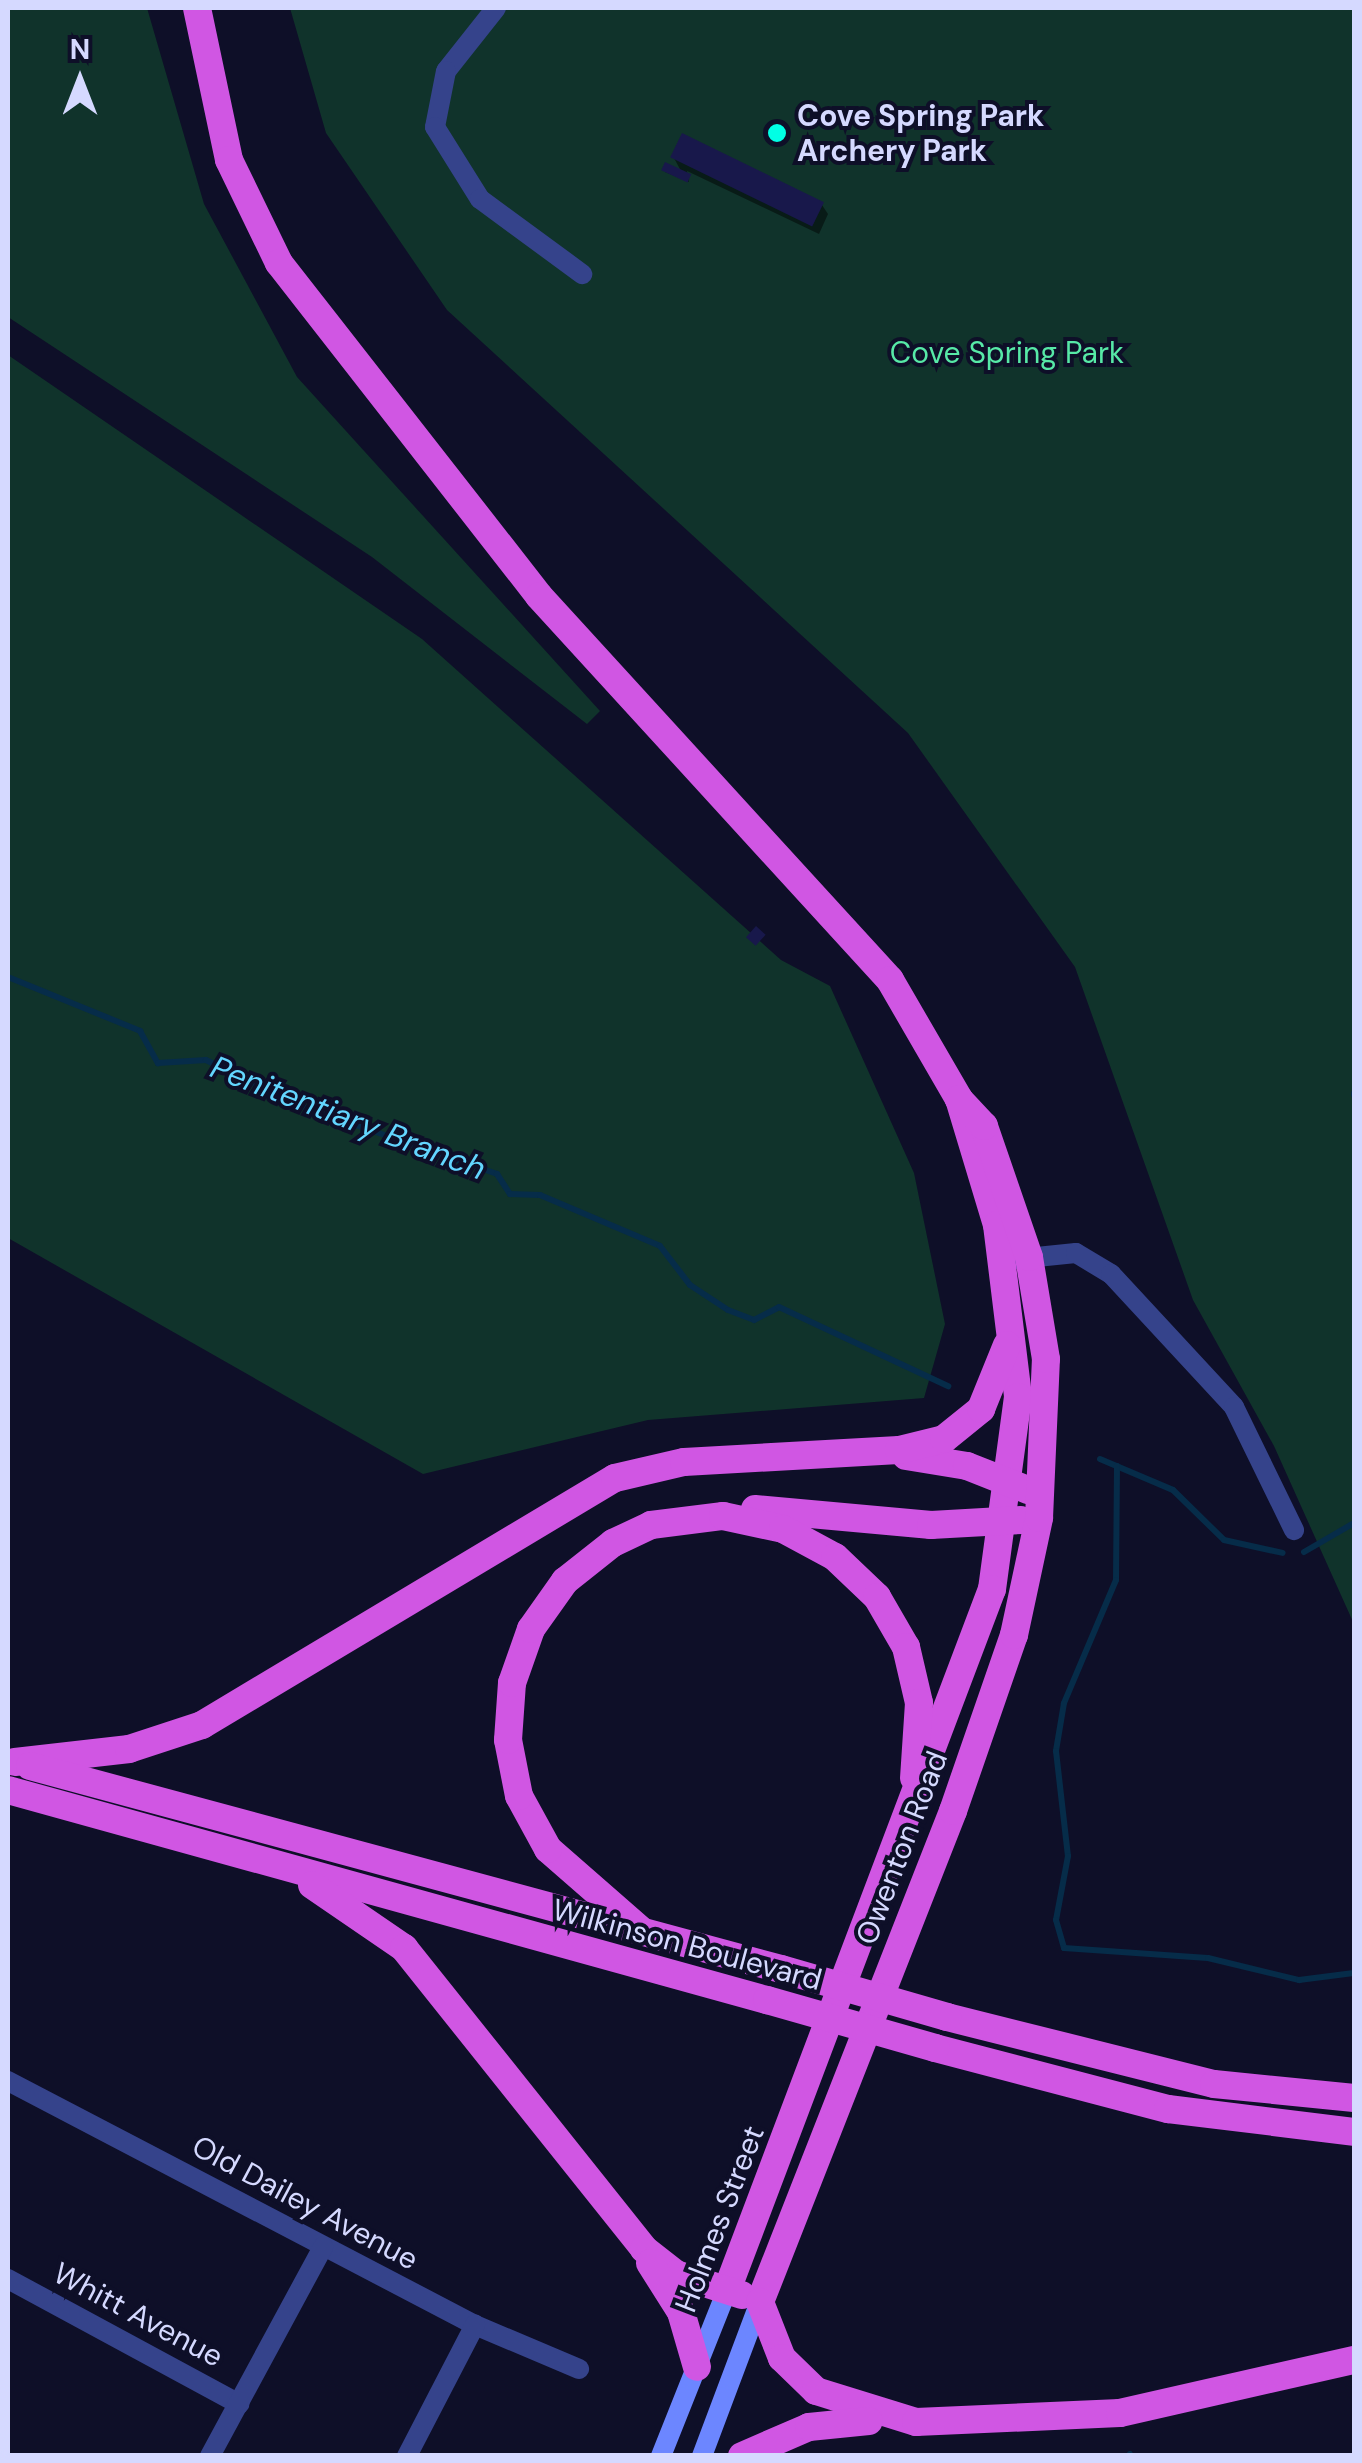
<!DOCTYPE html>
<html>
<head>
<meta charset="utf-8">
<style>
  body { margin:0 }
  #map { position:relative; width:1362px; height:2463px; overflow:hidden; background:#0e0f28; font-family:"DM Sans",sans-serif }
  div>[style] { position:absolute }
  .green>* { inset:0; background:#10332b }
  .shadow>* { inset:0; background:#0007 }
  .stream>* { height:6px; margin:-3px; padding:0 3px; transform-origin:3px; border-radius:3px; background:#062c49 }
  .building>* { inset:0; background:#18184b; transform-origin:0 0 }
  .minor>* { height:20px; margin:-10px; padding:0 10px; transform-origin:10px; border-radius:10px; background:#35438b }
  .secondary>* { height:20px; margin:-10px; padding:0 10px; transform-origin:10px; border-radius:10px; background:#6c86ff }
  .trunk>* { height:28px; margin:-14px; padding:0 14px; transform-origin:14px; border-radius:14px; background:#d056e3 }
  .trunk-bridge>* { height:28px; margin:-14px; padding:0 14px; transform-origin:14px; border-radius:14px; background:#d056e3 }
  .dots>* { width:28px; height:28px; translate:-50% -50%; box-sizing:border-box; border:5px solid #0e0f28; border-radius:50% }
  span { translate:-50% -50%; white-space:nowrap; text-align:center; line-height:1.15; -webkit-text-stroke:8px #0e0f28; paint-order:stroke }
  .poi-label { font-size:30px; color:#d5d9ff; font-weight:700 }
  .left { translate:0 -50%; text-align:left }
  .park-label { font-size:30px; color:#57e9a7 }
  .street-label { font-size:30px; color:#d5d9ff }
  .water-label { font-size:32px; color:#63d6ff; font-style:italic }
  .frame { position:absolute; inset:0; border:10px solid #d5d9ff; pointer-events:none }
  .north { position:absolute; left:30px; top:30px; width:100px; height:100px; -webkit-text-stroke:8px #0e0f28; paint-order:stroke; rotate:0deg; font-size:28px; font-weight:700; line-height:40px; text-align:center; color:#d5d9ff }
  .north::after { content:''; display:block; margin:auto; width:35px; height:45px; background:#d5d9ff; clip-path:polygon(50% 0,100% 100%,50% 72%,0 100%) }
</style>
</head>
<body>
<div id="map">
  <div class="green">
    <div style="clip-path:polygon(8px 8px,147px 8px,204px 204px,297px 377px,600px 711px,587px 724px,372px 557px,8px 317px)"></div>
    <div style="clip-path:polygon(290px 8px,1354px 8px,1354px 1624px,1274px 1446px,1193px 1300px,1075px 967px,908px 733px,447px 310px,326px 133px)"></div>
    <div style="clip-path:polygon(8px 355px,422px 639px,781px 960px,830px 986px,914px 1173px,945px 1324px,924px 1398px,648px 1420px,423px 1474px,8px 1238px)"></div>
  </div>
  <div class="shadow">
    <div style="clip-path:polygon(674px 158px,822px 205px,828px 214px,819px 234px,687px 171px,689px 182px,665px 172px,682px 173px)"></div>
  </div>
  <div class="stream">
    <div style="left:8px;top:977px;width:143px;rotate:22.2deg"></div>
    <div style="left:140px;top:1031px;width:37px;rotate:61deg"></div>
    <div style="left:158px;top:1063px;width:48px;rotate:-3.6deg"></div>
    <div style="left:206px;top:1060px;width:99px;rotate:26.3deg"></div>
    <div style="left:295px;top:1104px;width:214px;rotate:19.1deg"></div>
    <div style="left:497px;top:1174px;width:24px;rotate:57deg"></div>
    <div style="left:510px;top:1194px;width:30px;rotate:2deg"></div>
    <div style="left:540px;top:1195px;width:130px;rotate:23deg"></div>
    <div style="left:660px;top:1246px;width:49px;rotate:52.4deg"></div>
    <div style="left:690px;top:1285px;width:45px;rotate:33.3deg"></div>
    <div style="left:728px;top:1310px;width:28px;rotate:21deg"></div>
    <div style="left:754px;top:1320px;width:28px;rotate:-27deg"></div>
    <div style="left:779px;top:1307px;width:187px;rotate:25.1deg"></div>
    <div style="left:1354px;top:1093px;width:2px;rotate:90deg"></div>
    <div style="left:1100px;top:1459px;width:79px;rotate:23deg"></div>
    <div style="left:1173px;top:1490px;width:71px;rotate:44.4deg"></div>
    <div style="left:1224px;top:1540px;width:60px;rotate:12.4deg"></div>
    <div style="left:1117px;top:1466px;width:114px;rotate:90.5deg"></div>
    <div style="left:1116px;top:1580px;width:134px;rotate:112.9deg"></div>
    <div style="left:1064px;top:1703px;width:49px;rotate:99.5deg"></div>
    <div style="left:1056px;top:1751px;width:106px;rotate:83.5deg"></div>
    <div style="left:1068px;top:1856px;width:65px;rotate:100.6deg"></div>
    <div style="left:1056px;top:1920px;width:29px;rotate:74deg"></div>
    <div style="left:1064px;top:1948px;width:144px;rotate:4deg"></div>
    <div style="left:1208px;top:1958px;width:94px;rotate:13.6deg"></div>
    <div style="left:1299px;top:1980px;width:55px;rotate:-7.3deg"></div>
    <div style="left:1304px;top:1552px;width:58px;rotate:-30.1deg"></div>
    <div style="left:1130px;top:2454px;width:2px;rotate:63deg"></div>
  </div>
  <div class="building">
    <div style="left:682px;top:133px;width:158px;height:27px;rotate:26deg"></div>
    <div style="left:665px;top:162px;width:29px;height:9px;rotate:25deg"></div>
    <div style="left:756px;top:926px;width:13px;height:15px;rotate:42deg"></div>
  </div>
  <div class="minor">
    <div style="left:496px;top:8px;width:80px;rotate:128.4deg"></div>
    <div style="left:446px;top:71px;width:57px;rotate:101.1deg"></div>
    <div style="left:435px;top:127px;width:85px;rotate:58deg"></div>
    <div style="left:480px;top:199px;width:127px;rotate:36.3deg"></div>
    <div style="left:1017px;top:1259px;width:59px;rotate:-5.8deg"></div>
    <div style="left:1076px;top:1253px;width:41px;rotate:31deg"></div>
    <div style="left:1111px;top:1274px;width:181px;rotate:47.2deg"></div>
    <div style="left:1234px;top:1407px;width:137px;rotate:64deg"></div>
    <div style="left:8px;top:2081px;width:527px;rotate:27.59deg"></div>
    <div style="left:475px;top:2325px;width:113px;rotate:22.9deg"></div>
    <div style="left:8px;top:2279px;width:263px;rotate:28.4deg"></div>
    <div style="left:210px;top:2456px;width:238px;rotate:-61.6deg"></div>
    <div style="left:407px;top:2456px;width:148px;rotate:-62.6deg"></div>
  </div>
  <div class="secondary">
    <div style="left:661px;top:2456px;width:179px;rotate:-68.3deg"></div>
    <div style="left:702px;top:2456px;width:165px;rotate:-69.4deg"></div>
  </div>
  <div class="trunk">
    <div style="left:197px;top:8px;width:155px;rotate:78.1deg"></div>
    <div style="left:229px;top:160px;width:114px;rotate:64.1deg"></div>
    <div style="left:279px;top:263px;width:422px;rotate:52deg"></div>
    <div style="left:539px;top:596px;width:520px;rotate:47.57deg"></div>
    <div style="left:890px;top:980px;width:138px;rotate:59.9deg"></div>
    <div style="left:959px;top:1099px;width:132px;rotate:73.2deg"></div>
    <div style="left:997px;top:1225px;width:173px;rotate:83deg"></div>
    <div style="left:1018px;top:1397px;width:194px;rotate:97.7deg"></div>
    <div style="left:992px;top:1589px;width:749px;rotate:110.71deg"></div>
    <div style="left:906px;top:1456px;width:62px;rotate:9.3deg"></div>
    <div style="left:967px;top:1466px;width:66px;rotate:21.5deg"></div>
    <div style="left:755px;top:1509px;width:177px;rotate:5.2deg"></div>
    <div style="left:931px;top:1525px;width:90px;rotate:-3.2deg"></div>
    <div style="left:15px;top:1762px;width:115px;rotate:-6.5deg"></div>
    <div style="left:129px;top:1749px;width:77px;rotate:-18.2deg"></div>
    <div style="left:202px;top:1725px;width:481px;rotate:-30.9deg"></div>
    <div style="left:615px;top:1478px;width:71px;rotate:-13.1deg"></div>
    <div style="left:684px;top:1462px;width:215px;rotate:-3.2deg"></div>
    <div style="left:899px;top:1450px;width:46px;rotate:-13.7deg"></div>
    <div style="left:944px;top:1439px;width:48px;rotate:-39deg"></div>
    <div style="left:981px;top:1409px;width:69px;rotate:-67.9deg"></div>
    <div style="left:30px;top:1766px;width:778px;rotate:15.13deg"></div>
    <div style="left:8px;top:1790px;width:788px;rotate:15.47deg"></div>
    <div style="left:312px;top:1885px;width:112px;rotate:34.4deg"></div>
    <div style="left:404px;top:1948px;width:385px;rotate:51.4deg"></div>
    <div style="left:644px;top:2249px;width:41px;rotate:38deg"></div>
    <div style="left:676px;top:2274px;width:69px;rotate:17.7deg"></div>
    <div style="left:643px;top:1932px;width:126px;rotate:-138.9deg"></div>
    <div style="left:548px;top:1849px;width:60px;rotate:-118.7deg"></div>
    <div style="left:519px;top:1796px;width:57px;rotate:-101.1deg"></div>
    <div style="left:508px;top:1740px;width:57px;rotate:-86deg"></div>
    <div style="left:512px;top:1683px;width:57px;rotate:-70.6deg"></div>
    <div style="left:531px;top:1629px;width:59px;rotate:-54.7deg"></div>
    <div style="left:565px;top:1581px;width:61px;rotate:-38.4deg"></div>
    <div style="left:613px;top:1543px;width:42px;rotate:-25.3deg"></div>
    <div style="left:651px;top:1525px;width:73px;rotate:-7.1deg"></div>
    <div style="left:723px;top:1516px;width:61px;rotate:12.2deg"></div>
    <div style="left:783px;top:1529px;width:59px;rotate:28.3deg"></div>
    <div style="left:835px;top:1557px;width:58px;rotate:43.6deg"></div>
    <div style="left:877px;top:1597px;width:58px;rotate:59.9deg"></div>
    <div style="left:906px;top:1647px;width:57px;rotate:76.9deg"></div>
    <div style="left:919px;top:1703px;width:75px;rotate:93.8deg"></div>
    <div style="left:947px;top:2017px;width:275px;rotate:14.1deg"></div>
    <div style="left:1214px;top:2084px;width:141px;rotate:5.7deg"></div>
    <div style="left:935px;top:2048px;width:241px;rotate:14.7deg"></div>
    <div style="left:1168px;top:2109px;width:187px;rotate:7deg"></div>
    <div style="left:650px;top:2263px;width:58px;rotate:57.7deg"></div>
    <div style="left:681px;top:2312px;width:57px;rotate:73.8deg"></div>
    <div style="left:760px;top:2302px;width:528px;rotate:-68.54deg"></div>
    <div style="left:953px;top:1811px;width:186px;rotate:-70.9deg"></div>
    <div style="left:1014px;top:1635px;width:120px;rotate:-77.9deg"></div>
    <div style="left:1039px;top:1518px;width:159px;rotate:-87.5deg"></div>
    <div style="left:1046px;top:1359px;width:103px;rotate:-99.5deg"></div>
    <div style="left:1029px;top:1257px;width:139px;rotate:-109deg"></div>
    <div style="left:984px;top:1126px;width:37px;rotate:-133deg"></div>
    <div style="left:760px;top:2302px;width:60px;rotate:68.6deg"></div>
    <div style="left:782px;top:2358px;width:47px;rotate:44.1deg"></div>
    <div style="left:816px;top:2391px;width:105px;rotate:17.2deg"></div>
    <div style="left:916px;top:2422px;width:204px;rotate:-2.5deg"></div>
    <div style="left:1120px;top:2413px;width:240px;rotate:-12.8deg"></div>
    <div style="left:742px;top:2456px;width:73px;rotate:-23.4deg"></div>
    <div style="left:809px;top:2427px;width:60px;rotate:-5.7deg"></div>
  </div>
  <div class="trunk-bridge">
    <div style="left:781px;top:1969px;width:173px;rotate:16.1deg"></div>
    <div style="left:767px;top:2000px;width:175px;rotate:15.9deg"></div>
  </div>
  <div class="dots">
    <div style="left:777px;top:133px;background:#01ffe5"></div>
  </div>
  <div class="poi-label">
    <span class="left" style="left:797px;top:133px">Cove Spring Park<br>Archery Park</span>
  </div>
  <div class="park-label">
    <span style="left:1007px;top:353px">Cove Spring Park</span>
  </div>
  <div class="street-label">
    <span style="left:902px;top:1848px;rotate:-69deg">Owenton Road</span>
    <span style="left:687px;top:1945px;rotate:15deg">Wilkinson Boulevard</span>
    <span style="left:305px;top:2203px;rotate:28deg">Old Dailey Avenue</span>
    <span style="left:720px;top:2219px;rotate:-69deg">Holmes Street</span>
    <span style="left:138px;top:2315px;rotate:28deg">Whitt Avenue</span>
  </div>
  <div class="water-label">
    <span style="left:348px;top:1118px;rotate:21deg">Penitentiary Branch</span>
  </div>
  <div class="frame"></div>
  <div class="north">N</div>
</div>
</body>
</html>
